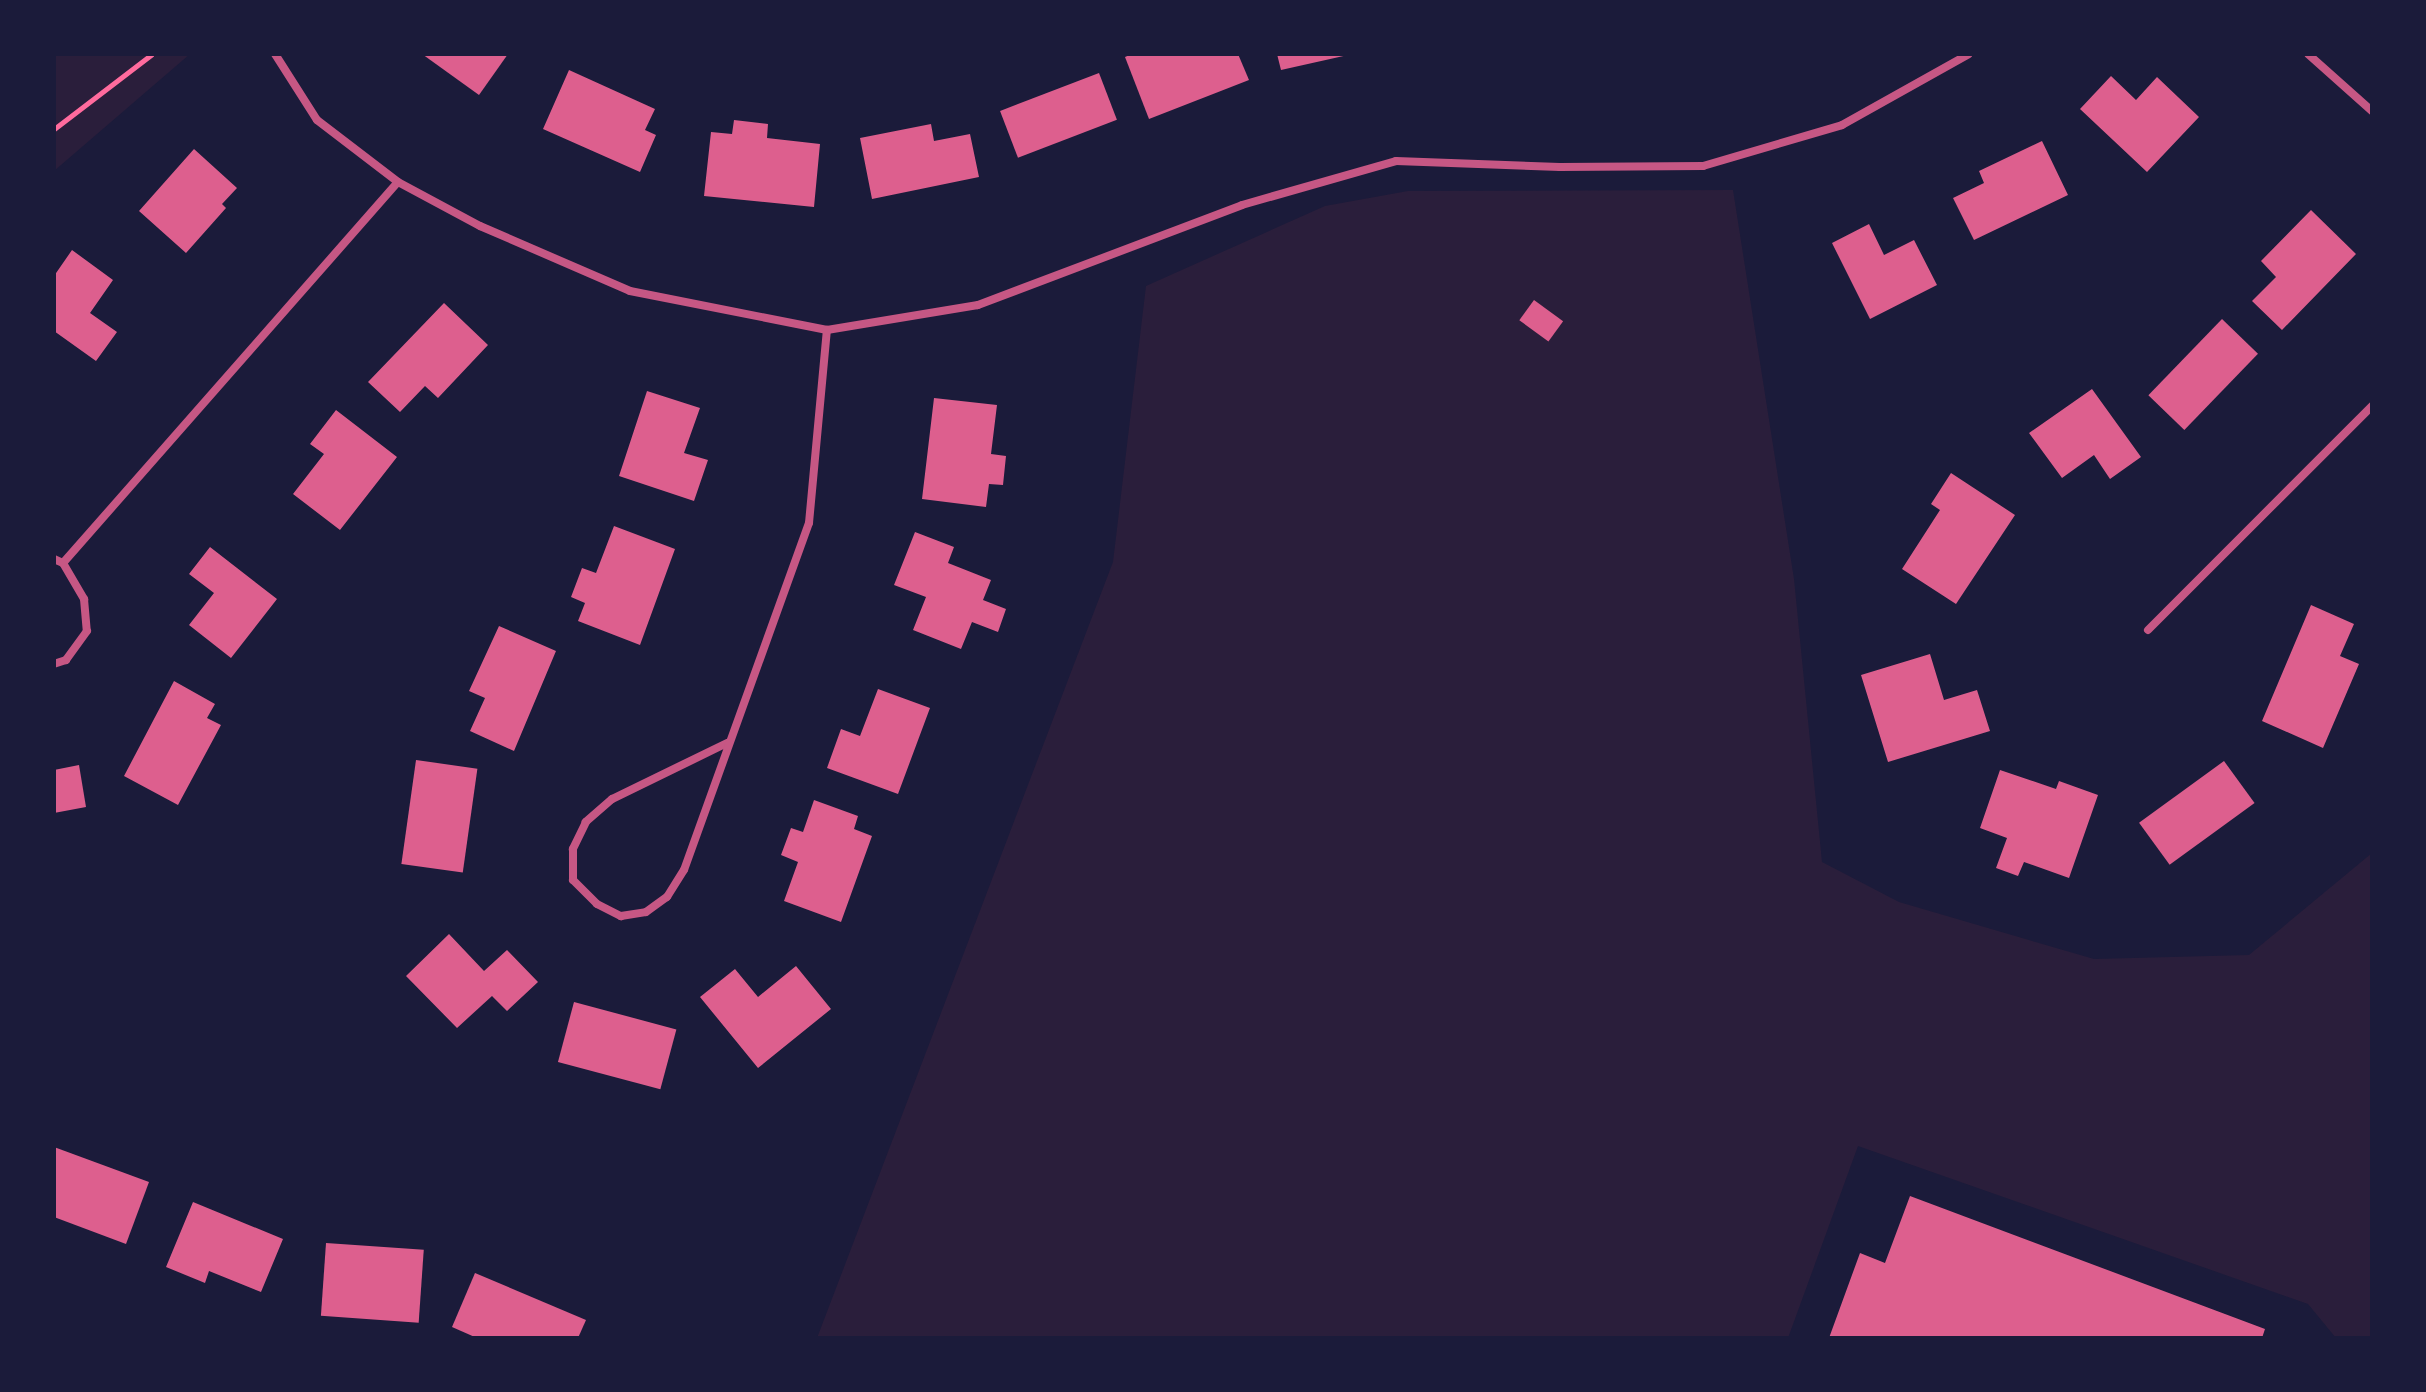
<!DOCTYPE html>
<html>
<head>
<meta charset="utf-8">
<style>
  body { margin:0 }
  #map { position:relative; width:2426px; height:1392px; overflow:hidden; background:#1b1b3a; font-family:Roboto,sans-serif }
  div>[style] { position:absolute }
  .green>* { inset:0; background:#2a1e3b }
  .building>* { inset:0; background:#dd5f8e; transform-origin:0 0 }
  .path>* { height:5px; margin:-2.5px; padding:0 2.5px; transform-origin:2.5px; border-radius:2.5px; background:#ff6b9d }
  .minor>* { height:8px; margin:-4px; padding:0 4px; transform-origin:4px; border-radius:4px; background:#c65784 }
  span { translate:-50% -50%; white-space:nowrap; text-align:center; line-height:1.15; -webkit-text-stroke:6px #1b1b3a; paint-order:stroke }
  .frame { position:absolute; inset:0; border:56px solid #1b1b3a; pointer-events:none }
</style>
</head>
<body>
<div id="map">
  <div class="green">
    <div style="clip-path:polygon(54px 54px,190px 54px,54px 171px)"></div>
    <div style="clip-path:polygon(1733px 190px,1794px 579px,1822px 862px,1899px 902px,2094px 959px,2249px 955px,2372px 853px,2372px 1338px,2336px 1338px,2308px 1304px,1858px 1146px,1788px 1338px,817px 1338px,1113px 562px,1146px 286px,1325px 206px,1408px 191px)"></div>
  </div>
  <div class="building">
    <div style="clip-path:polygon(422px 54px,508px 54px,479px 95px)"></div>
    <div style="clip-path:polygon(1132px 54px,1238px 54px,1249px 80px,1149px 119px,1125px 57px)"></div>
    <div style="clip-path:polygon(1277px 54px,1348px 54px,1348px 55px,1281px 70px)"></div>
    <div style="clip-path:polygon(569px 70px,655px 109px,645px 130px,656px 135px,640px 172px,543px 129px)"></div>
    <div style="left:1099px;top:73px;width:50px;height:106px;rotate:69deg"></div>
    <div style="clip-path:polygon(2111px 76px,2136px 100px,2157px 77px,2199px 117px,2147px 172px,2080px 109px)"></div>
    <div style="clip-path:polygon(734px 120px,768px 124px,767px 138px,820px 144px,814px 207px,704px 196px,711px 132px,732px 134px)"></div>
    <div style="clip-path:polygon(931px 124px,934px 141px,970px 134px,979px 177px,872px 199px,860px 138px)"></div>
    <div style="clip-path:polygon(2042px 141px,2068px 195px,1974px 240px,1953px 198px,1984px 183px,1979px 171px)"></div>
    <div style="clip-path:polygon(194px 149px,237px 188px,222px 204px,226px 208px,186px 253px,139px 211px)"></div>
    <div style="clip-path:polygon(2311px 210px,2356px 254px,2282px 330px,2252px 301px,2276px 277px,2261px 261px)"></div>
    <div style="clip-path:polygon(1869px 224px,1884px 255px,1914px 240px,1937px 285px,1870px 319px,1832px 243px)"></div>
    <div style="clip-path:polygon(72px 250px,113px 280px,90px 313px,117px 332px,96px 361px,54px 331px,54px 276px)"></div>
    <div style="left:1534px;top:300px;width:36px;height:25px;rotate:36deg"></div>
    <div style="clip-path:polygon(444px 303px,488px 345px,438px 398px,425px 386px,400px 412px,368px 382px)"></div>
    <div style="left:2222px;top:319px;width:50px;height:106px;rotate:44deg"></div>
    <div style="clip-path:polygon(2092px 389px,2141px 457px,2110px 479px,2094px 455px,2062px 478px,2029px 433px)"></div>
    <div style="clip-path:polygon(647px 391px,700px 408px,684px 453px,708px 460px,694px 501px,619px 476px)"></div>
    <div style="clip-path:polygon(934px 398px,997px 405px,991px 454px,1006px 456px,1003px 485px,989px 484px,986px 507px,922px 499px)"></div>
    <div style="clip-path:polygon(336px 410px,397px 457px,340px 530px,293px 494px,324px 454px,310px 444px)"></div>
    <div style="clip-path:polygon(1951px 473px,2015px 515px,1956px 604px,1902px 569px,1940px 510px,1931px 504px)"></div>
    <div style="clip-path:polygon(614px 526px,675px 549px,640px 645px,578px 621px,585px 603px,571px 597px,582px 568px,596px 573px)"></div>
    <div style="clip-path:polygon(915px 532px,954px 547px,948px 563px,991px 580px,983px 600px,1006px 609px,998px 632px,972px 622px,961px 649px,913px 630px,926px 597px,894px 585px)"></div>
    <div style="clip-path:polygon(210px 547px,277px 599px,231px 658px,189px 625px,214px 593px,189px 574px)"></div>
    <div style="clip-path:polygon(2311px 605px,2354px 624px,2340px 656px,2359px 664px,2323px 748px,2262px 721px)"></div>
    <div style="clip-path:polygon(499px 626px,556px 651px,514px 751px,470px 731px,485px 698px,469px 691px)"></div>
    <div style="clip-path:polygon(1930px 654px,1944px 700px,1977px 690px,1990px 731px,1888px 762px,1861px 675px)"></div>
    <div style="clip-path:polygon(174px 681px,215px 704px,207px 718px,221px 725px,178px 805px,124px 776px)"></div>
    <div style="clip-path:polygon(878px 689px,930px 708px,898px 794px,827px 768px,841px 729px,860px 736px)"></div>
    <div style="left:416px;top:760px;width:62px;height:105px;rotate:8deg"></div>
    <div style="left:2224px;top:761px;width:52px;height:105px;rotate:54deg"></div>
    <div style="clip-path:polygon(79px 765px,86px 807px,54px 813px,54px 770px)"></div>
    <div style="clip-path:polygon(2000px 770px,2056px 789px,2059px 781px,2098px 795px,2069px 878px,2024px 862px,2018px 876px,1996px 868px,2007px 838px,1980px 828px)"></div>
    <div style="clip-path:polygon(814px 800px,858px 816px,854px 829px,872px 836px,841px 922px,784px 901px,798px 862px,781px 855px,791px 828px,803px 832px)"></div>
    <div style="clip-path:polygon(449px 934px,484px 971px,507px 950px,538px 982px,507px 1011px,492px 996px,457px 1028px,406px 976px)"></div>
    <div style="clip-path:polygon(796px 966px,831px 1009px,758px 1068px,700px 997px,735px 969px,758px 997px)"></div>
    <div style="left:574px;top:1002px;width:106px;height:62px;rotate:15deg"></div>
    <div style="clip-path:polygon(54px 1147px,149px 1182px,126px 1244px,54px 1217px)"></div>
    <div style="clip-path:polygon(1910px 1196px,2265px 1329px,2262px 1338px,1829px 1338px,1860px 1253px,1885px 1263px)"></div>
    <div style="clip-path:polygon(193px 1202px,283px 1239px,261px 1292px,209px 1271px,205px 1283px,166px 1267px)"></div>
    <div style="left:326px;top:1243px;width:98px;height:73px;rotate:4deg"></div>
    <div style="clip-path:polygon(475px 1273px,586px 1320px,578px 1338px,477px 1338px,452px 1327px)"></div>
  </div>
  <div class="path">
    <div style="left:54px;top:129px;width:123px;rotate:-37.4deg"></div>
  </div>
  <div class="minor">
    <div style="left:275px;top:54px;width:78px;rotate:57.5deg"></div>
    <div style="left:317px;top:120px;width:102px;rotate:37.4deg"></div>
    <div style="left:398px;top:182px;width:93px;rotate:28.2deg"></div>
    <div style="left:480px;top:226px;width:163px;rotate:23.4deg"></div>
    <div style="left:630px;top:291px;width:201px;rotate:11.2deg"></div>
    <div style="left:827px;top:330px;width:153px;rotate:-9.4deg"></div>
    <div style="left:978px;top:305px;width:282px;rotate:-20.7deg"></div>
    <div style="left:1242px;top:205px;width:160px;rotate:-15.9deg"></div>
    <div style="left:1396px;top:161px;width:164px;rotate:2.1deg"></div>
    <div style="left:1560px;top:167px;width:143px;rotate:-0.4deg"></div>
    <div style="left:1703px;top:166px;width:145px;rotate:-16.4deg"></div>
    <div style="left:1842px;top:125px;width:145px;rotate:-29.2deg"></div>
    <div style="left:2308px;top:54px;width:86px;rotate:41.7deg"></div>
    <div style="left:54px;top:559px;width:10px;rotate:24deg"></div>
    <div style="left:63px;top:563px;width:42px;rotate:59.7deg"></div>
    <div style="left:84px;top:599px;width:32px;rotate:85deg"></div>
    <div style="left:87px;top:631px;width:36px;rotate:126deg"></div>
    <div style="left:66px;top:660px;width:13px;rotate:162deg"></div>
    <div style="left:63px;top:563px;width:507px;rotate:-48.68deg"></div>
    <div style="left:2148px;top:630px;width:317px;rotate:-45deg"></div>
    <div style="left:727px;top:743px;width:128px;rotate:154deg"></div>
    <div style="left:612px;top:799px;width:35px;rotate:139deg"></div>
    <div style="left:586px;top:822px;width:30px;rotate:116deg"></div>
    <div style="left:573px;top:849px;width:31px;rotate:90deg"></div>
    <div style="left:573px;top:880px;width:34px;rotate:45deg"></div>
    <div style="left:597px;top:904px;width:27px;rotate:27deg"></div>
    <div style="left:621px;top:916px;width:25px;rotate:-9deg"></div>
    <div style="left:646px;top:912px;width:26px;rotate:-36deg"></div>
    <div style="left:667px;top:897px;width:32px;rotate:-58deg"></div>
    <div style="left:684px;top:870px;width:369px;rotate:-70.2deg"></div>
    <div style="left:809px;top:523px;width:194px;rotate:-84.7deg"></div>
  </div>
  <div class="frame"></div>
</div>
</body>
</html>
